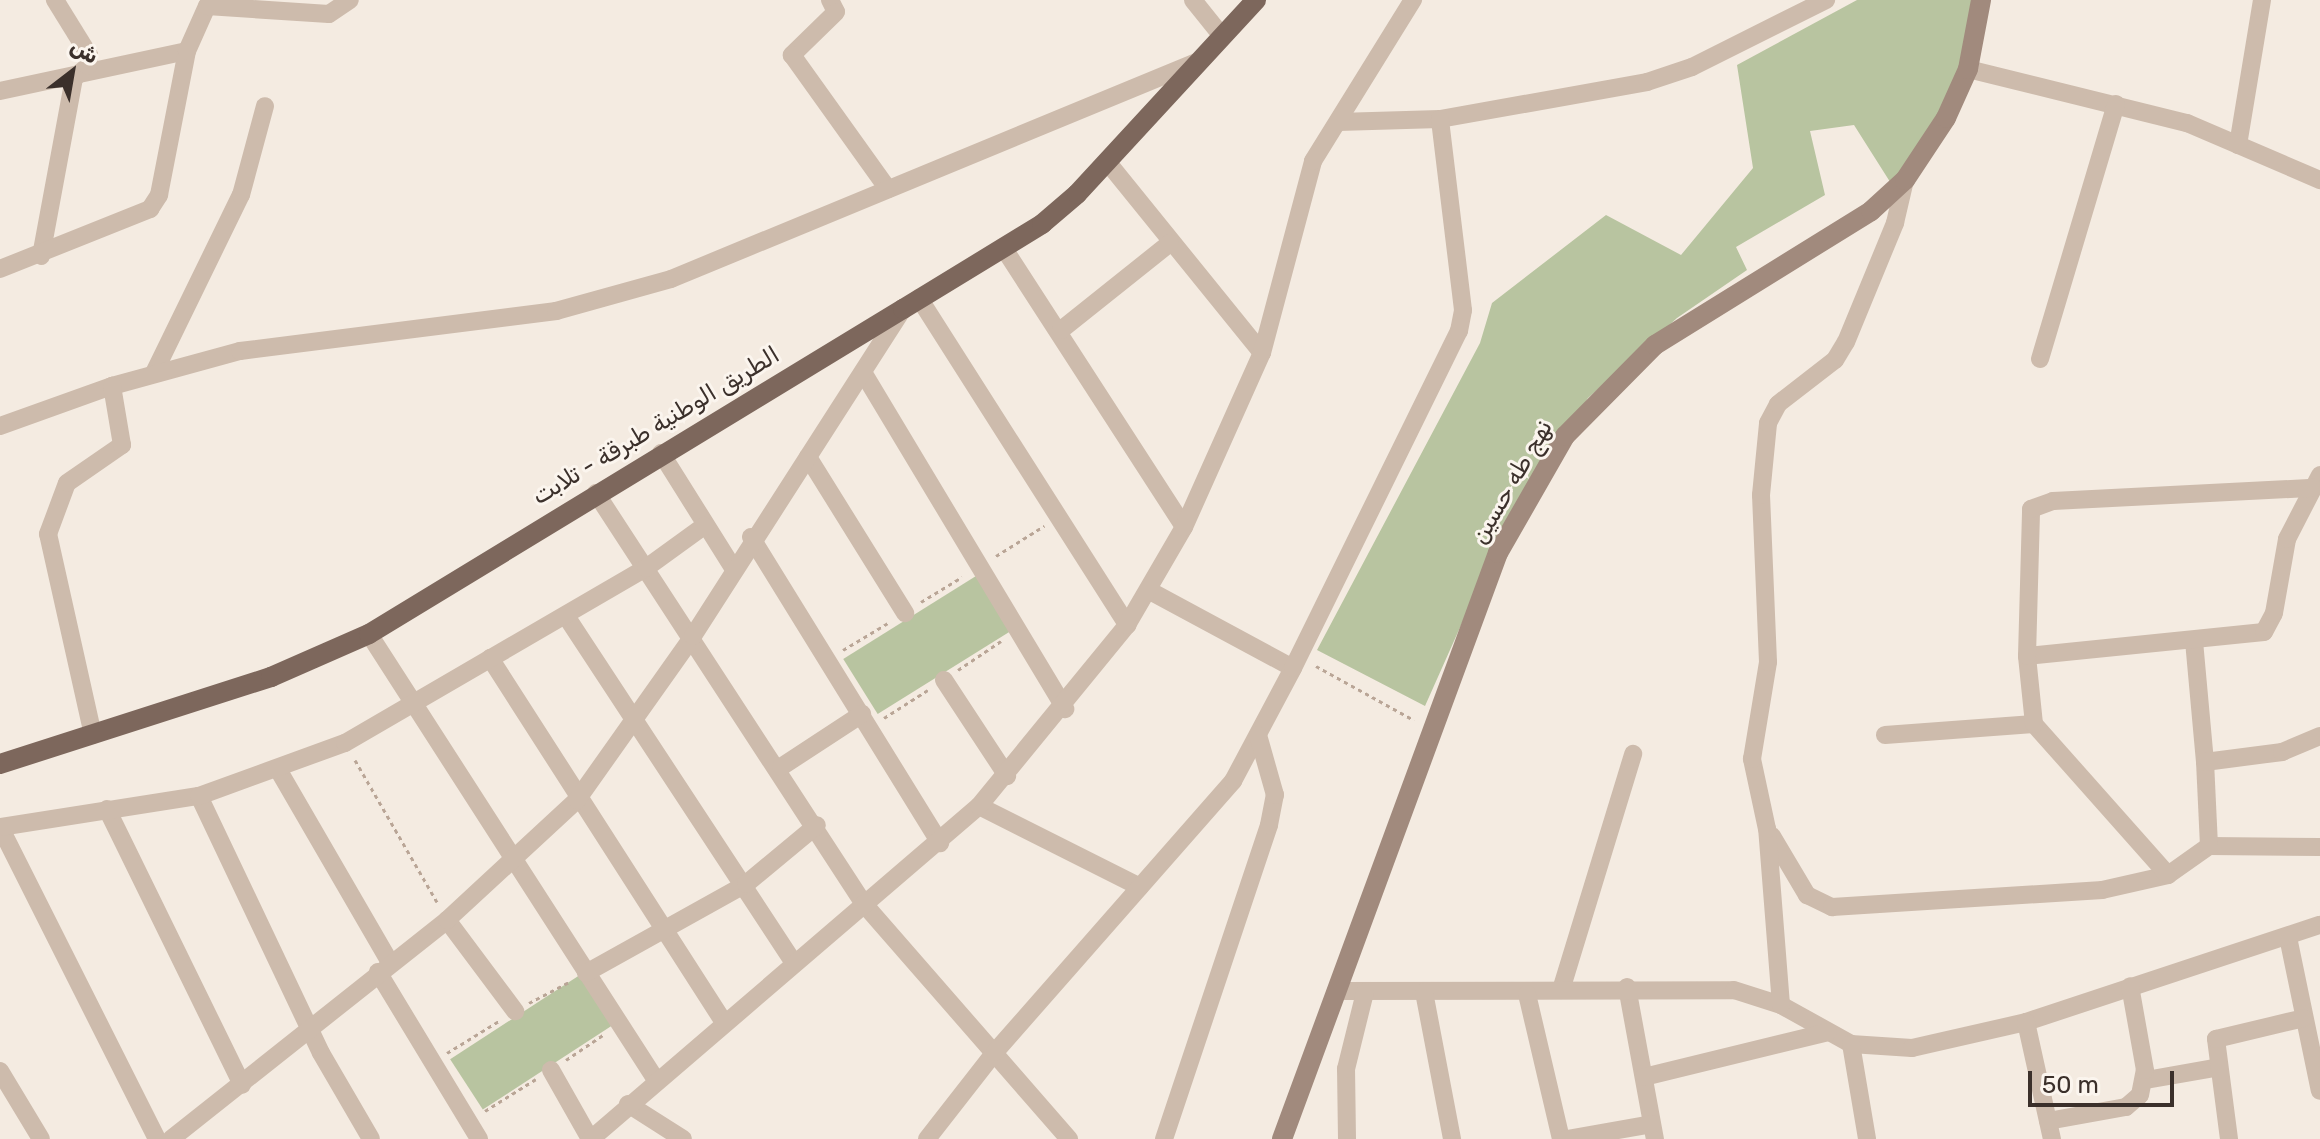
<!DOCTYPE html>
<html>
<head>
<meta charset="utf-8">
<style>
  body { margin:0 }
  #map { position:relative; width:2320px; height:1139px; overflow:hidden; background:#f4ebe1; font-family:Rubik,"Noto Naskh Arabic",sans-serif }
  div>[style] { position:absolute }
  .green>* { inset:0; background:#b8c4a0; transform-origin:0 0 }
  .path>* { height:3px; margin-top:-1.5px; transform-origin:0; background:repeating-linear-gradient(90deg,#b9a596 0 4px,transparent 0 8px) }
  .street>* { height:18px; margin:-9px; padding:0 9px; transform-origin:9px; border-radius:9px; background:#cdbbac }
  .secondary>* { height:20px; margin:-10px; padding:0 10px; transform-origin:10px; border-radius:10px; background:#a18a7d }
  .primary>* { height:20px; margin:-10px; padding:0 10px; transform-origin:10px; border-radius:10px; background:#7d675c }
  span { translate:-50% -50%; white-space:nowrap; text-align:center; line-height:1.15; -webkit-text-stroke:6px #fbf5ee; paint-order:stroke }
  .street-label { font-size:24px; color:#3b302b }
  .north { position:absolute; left:32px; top:32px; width:80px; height:80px; -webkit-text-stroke:6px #fbf5ee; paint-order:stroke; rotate:31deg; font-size:22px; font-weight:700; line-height:32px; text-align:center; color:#3b302b }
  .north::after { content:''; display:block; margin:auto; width:28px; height:36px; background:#3b302b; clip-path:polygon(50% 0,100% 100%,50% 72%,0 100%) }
  .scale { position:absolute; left:2028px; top:1071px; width:146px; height:36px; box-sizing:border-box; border:4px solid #3b302b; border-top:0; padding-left:10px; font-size:24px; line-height:28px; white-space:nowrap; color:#3b302b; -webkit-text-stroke:6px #fbf5ee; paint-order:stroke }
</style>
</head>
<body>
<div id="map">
  <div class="green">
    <div style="clip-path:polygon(1857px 0,1978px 0,1963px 69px,1919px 156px,1892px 185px,1854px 125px,1810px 131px,1825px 195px,1736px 247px,1747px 270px,1677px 318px,1588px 398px,1503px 531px,1425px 706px,1317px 650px,1480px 343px,1492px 303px,1606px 215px,1681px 255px,1753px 168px,1737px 65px)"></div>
    <div style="left:984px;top:571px;width:65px;height:166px;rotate:58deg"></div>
    <div style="left:586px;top:971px;width:60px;height:162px;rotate:57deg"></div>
  </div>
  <div class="path">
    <div style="left:996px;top:556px;width:57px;rotate:-32deg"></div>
    <div style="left:921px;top:602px;width:48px;rotate:-31.4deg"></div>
    <div style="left:843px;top:650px;width:52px;rotate:-31deg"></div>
    <div style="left:1316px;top:666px;width:112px;rotate:28.9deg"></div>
    <div style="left:958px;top:670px;width:52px;rotate:-34deg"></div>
    <div style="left:884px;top:718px;width:52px;rotate:-32.5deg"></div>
    <div style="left:355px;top:760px;width:164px;rotate:60deg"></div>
    <div style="left:529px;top:1003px;width:45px;rotate:-27.7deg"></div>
    <div style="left:447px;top:1053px;width:61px;rotate:-31.6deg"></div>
    <div style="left:566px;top:1060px;width:45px;rotate:-34deg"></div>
    <div style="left:485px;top:1111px;width:60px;rotate:-32.1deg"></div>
  </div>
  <div class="street">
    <div style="left:830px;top:0;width:13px;rotate:63deg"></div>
    <div style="left:836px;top:12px;width:62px;rotate:135.7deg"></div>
    <div style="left:792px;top:55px;width:165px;rotate:54.4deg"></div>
    <div style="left:1193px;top:0;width:45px;rotate:51.3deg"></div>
    <div style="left:1968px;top:69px;width:226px;rotate:13.9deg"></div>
    <div style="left:2187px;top:123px;width:145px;rotate:23.2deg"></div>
    <div style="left:0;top:91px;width:191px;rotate:-12.1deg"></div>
    <div style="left:1338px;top:122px;width:102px;rotate:-1.7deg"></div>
    <div style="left:1440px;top:119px;width:210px;rotate:-10.1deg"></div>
    <div style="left:1647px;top:82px;width:47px;rotate:-18.4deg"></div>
    <div style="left:1692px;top:67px;width:150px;rotate:-26.6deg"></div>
    <div style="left:2238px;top:145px;width:147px;rotate:-80.6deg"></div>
    <div style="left:1109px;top:164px;width:243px;rotate:51deg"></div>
    <div style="left:1003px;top:247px;width:333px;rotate:57.1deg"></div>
    <div style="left:41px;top:256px;width:181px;rotate:-79.5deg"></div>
    <div style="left:74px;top:78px;width:18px;rotate:-41deg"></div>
    <div style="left:88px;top:66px;width:11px;rotate:-85deg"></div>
    <div style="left:89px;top:55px;width:65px;rotate:-121.7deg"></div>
    <div style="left:0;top:269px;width:162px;rotate:-21.8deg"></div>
    <div style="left:150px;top:209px;width:17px;rotate:-57deg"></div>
    <div style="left:159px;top:195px;width:147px;rotate:-79deg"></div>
    <div style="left:187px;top:51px;width:49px;rotate:-66deg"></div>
    <div style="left:207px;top:6px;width:122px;rotate:3.8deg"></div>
    <div style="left:329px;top:14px;width:25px;rotate:-34deg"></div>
    <div style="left:919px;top:298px;width:388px;rotate:57.5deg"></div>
    <div style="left:1061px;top:330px;width:139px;rotate:-38.6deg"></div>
    <div style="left:2040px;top:359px;width:266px;rotate:-73.4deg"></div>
    <div style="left:154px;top:373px;width:198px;rotate:-64deg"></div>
    <div style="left:241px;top:195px;width:92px;rotate:-74.9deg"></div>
    <div style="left:864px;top:374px;width:391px;rotate:59deg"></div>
    <div style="left:0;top:426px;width:119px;rotate:-19.7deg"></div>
    <div style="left:112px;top:386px;width:133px;rotate:-15.3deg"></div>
    <div style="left:240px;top:351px;width:319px;rotate:-7.2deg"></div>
    <div style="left:556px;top:311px;width:119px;rotate:-15.5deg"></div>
    <div style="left:671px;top:279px;width:571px;rotate:-22.43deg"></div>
    <div style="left:661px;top:453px;width:136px;rotate:57.9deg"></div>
    <div style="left:808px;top:457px;width:184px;rotate:58.1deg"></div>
    <div style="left:596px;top:493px;width:491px;rotate:56.9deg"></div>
    <div style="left:864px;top:904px;width:312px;rotate:48.9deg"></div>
    <div style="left:751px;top:537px;width:360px;rotate:58.3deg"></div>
    <div style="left:1150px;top:591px;width:162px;rotate:28.3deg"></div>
    <div style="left:566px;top:616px;width:415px;rotate:56.7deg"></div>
    <div style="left:369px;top:634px;width:530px;rotate:57.24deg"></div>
    <div style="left:2194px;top:641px;width:121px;rotate:84.8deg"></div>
    <div style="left:2027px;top:656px;width:238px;rotate:-5.8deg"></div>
    <div style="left:2264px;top:632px;width:21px;rotate:-62deg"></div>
    <div style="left:2274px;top:613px;width:75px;rotate:-80deg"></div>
    <div style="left:2287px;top:539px;width:72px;rotate:-62.7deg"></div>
    <div style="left:490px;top:658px;width:431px;rotate:57.3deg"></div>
    <div style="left:944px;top:680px;width:115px;rotate:56.7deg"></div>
    <div style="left:93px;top:735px;width:206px;rotate:-102.6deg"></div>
    <div style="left:48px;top:534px;width:54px;rotate:-69.6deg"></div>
    <div style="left:67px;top:483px;width:67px;rotate:-34.6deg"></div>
    <div style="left:122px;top:445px;width:60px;rotate:-99.6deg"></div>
    <div style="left:1885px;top:735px;width:149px;rotate:-4.2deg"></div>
    <div style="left:781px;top:767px;width:97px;rotate:-33.2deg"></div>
    <div style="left:279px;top:771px;width:220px;rotate:59.9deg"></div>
    <div style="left:199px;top:796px;width:284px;rotate:64.6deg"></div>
    <div style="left:321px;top:1053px;width:99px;rotate:59.8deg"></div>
    <div style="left:979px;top:806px;width:180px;rotate:26.7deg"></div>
    <div style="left:107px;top:809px;width:307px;rotate:63.9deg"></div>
    <div style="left:1772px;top:836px;width:69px;rotate:59.3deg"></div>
    <div style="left:1807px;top:895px;width:28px;rotate:26deg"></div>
    <div style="left:1832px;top:907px;width:271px;rotate:-3.6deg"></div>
    <div style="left:2102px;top:890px;width:68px;rotate:-12.8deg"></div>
    <div style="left:2168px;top:875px;width:50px;rotate:-35.3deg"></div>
    <div style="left:2209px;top:846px;width:111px;rotate:0.5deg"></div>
    <div style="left:2209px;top:846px;width:84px;rotate:-92.7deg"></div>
    <div style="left:2205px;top:762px;width:78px;rotate:-7.4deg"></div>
    <div style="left:2282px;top:752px;width:41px;rotate:-22.8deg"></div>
    <div style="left:2168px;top:875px;width:202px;rotate:-131.6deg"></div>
    <div style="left:2034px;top:724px;width:68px;rotate:-95.9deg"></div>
    <div style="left:2027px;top:656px;width:147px;rotate:-88.4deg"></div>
    <div style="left:2031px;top:509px;width:23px;rotate:-20deg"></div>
    <div style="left:2053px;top:501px;width:261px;rotate:-2.9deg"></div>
    <div style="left:447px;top:920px;width:114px;rotate:53.2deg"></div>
    <div style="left:2288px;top:937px;width:157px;rotate:78.3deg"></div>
    <div style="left:378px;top:972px;width:195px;rotate:58.8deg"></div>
    <div style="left:586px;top:973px;width:183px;rotate:-29.1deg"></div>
    <div style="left:746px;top:884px;width:92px;rotate:-39.7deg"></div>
    <div style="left:1627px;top:987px;width:155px;rotate:79.6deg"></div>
    <div style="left:1561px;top:990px;width:247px;rotate:-73deg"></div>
    <div style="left:1336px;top:991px;width:398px;rotate:-0.1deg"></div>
    <div style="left:1734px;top:990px;width:49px;rotate:17.7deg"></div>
    <div style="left:1781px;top:1005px;width:80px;rotate:29.1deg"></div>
    <div style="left:1851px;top:1044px;width:61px;rotate:3.8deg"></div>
    <div style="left:1912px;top:1048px;width:117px;rotate:-12.8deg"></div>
    <div style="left:2026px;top:1022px;width:310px;rotate:-18.3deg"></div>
    <div style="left:1424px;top:992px;width:150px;rotate:79.2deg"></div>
    <div style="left:1527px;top:994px;width:149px;rotate:76.8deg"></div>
    <div style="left:1781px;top:1005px;width:177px;rotate:-94.5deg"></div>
    <div style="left:1767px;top:829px;width:72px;rotate:-102.1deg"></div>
    <div style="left:1752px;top:759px;width:98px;rotate:-80.6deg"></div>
    <div style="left:1768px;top:662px;width:167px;rotate:-92.4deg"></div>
    <div style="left:1761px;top:495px;width:72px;rotate:-84.4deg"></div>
    <div style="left:1768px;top:423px;width:21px;rotate:-62deg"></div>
    <div style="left:1778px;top:404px;width:72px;rotate:-37.7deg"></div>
    <div style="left:1835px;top:360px;width:21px;rotate:-59deg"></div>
    <div style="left:1846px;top:342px;width:129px;rotate:-67.6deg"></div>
    <div style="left:1895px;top:223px;width:44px;rotate:-76.9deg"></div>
    <div style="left:2026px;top:1022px;width:120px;rotate:77.5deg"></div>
    <div style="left:1851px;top:1044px;width:96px;rotate:80.4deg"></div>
    <div style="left:551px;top:1070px;width:79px;rotate:60.5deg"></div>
    <div style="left:0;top:1071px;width:79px;rotate:58.9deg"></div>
    <div style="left:1644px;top:1077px;width:189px;rotate:-13.7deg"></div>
    <div style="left:2146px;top:1080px;width:70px;rotate:-9.9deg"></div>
    <div style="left:628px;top:1104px;width:65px;rotate:32.5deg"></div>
    <div style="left:2048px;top:1121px;width:79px;rotate:-10.2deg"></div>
    <div style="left:2126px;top:1107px;width:18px;rotate:-41deg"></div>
    <div style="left:2140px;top:1095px;width:25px;rotate:-79deg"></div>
    <div style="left:2145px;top:1070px;width:85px;rotate:-100.1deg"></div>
    <div style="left:157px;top:1139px;width:349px;rotate:-116.7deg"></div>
    <div style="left:0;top:827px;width:201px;rotate:-8.9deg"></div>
    <div style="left:199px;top:796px;width:155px;rotate:-20deg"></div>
    <div style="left:345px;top:743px;width:348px;rotate:-30.2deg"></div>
    <div style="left:646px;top:568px;width:72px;rotate:-35.9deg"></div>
    <div style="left:171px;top:1139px;width:352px;rotate:-38.4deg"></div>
    <div style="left:447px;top:920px;width:177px;rotate:-42.7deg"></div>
    <div style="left:577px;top:800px;width:201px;rotate:-54.7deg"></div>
    <div style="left:693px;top:636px;width:389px;rotate:-57.3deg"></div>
    <div style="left:591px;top:1139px;width:511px;rotate:-40.64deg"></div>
    <div style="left:979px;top:806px;width:234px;rotate:-50.7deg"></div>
    <div style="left:1127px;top:625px;width:113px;rotate:-59.8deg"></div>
    <div style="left:1184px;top:527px;width:191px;rotate:-65.9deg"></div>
    <div style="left:1262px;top:353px;width:199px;rotate:-75.1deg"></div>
    <div style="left:1313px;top:161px;width:190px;rotate:-58.2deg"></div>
    <div style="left:927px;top:1139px;width:110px;rotate:-52deg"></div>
    <div style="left:995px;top:1052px;width:361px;rotate:-48.7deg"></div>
    <div style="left:1233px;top:781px;width:128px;rotate:-62deg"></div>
    <div style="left:1293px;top:668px;width:376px;rotate:-63.8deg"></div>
    <div style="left:1459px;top:331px;width:21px;rotate:-79deg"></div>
    <div style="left:1463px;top:310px;width:192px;rotate:-96.9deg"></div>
    <div style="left:1164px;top:1139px;width:331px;rotate:-71.5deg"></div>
    <div style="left:1269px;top:825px;width:31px;rotate:-79deg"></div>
    <div style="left:1275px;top:795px;width:62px;rotate:-105.8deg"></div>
    <div style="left:1347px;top:1139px;width:70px;rotate:-90.8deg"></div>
    <div style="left:1346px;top:1069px;width:79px;rotate:-76.1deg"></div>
    <div style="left:1567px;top:1139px;width:86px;rotate:-10deg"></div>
    <div style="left:2229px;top:1139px;width:101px;rotate:-97.4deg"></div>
    <div style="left:2216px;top:1039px;width:90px;rotate:-13.4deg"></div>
  </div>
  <div class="secondary">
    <div style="left:1282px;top:1139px;width:625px;rotate:-69.77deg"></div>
    <div style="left:1498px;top:553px;width:135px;rotate:-60.2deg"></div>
    <div style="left:1565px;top:436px;width:128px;rotate:-45.3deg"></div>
    <div style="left:1655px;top:345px;width:254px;rotate:-31.8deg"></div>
    <div style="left:1871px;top:211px;width:46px;rotate:-42.4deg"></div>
    <div style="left:1905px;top:180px;width:74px;rotate:-56.5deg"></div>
    <div style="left:1946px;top:118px;width:54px;rotate:-65.8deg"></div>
    <div style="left:1968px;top:69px;width:70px;rotate:-79.3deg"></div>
  </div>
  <div class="primary">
    <div style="left:0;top:764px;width:285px;rotate:-17.8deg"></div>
    <div style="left:271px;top:677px;width:107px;rotate:-23.7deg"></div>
    <div style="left:369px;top:634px;width:625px;rotate:-31.33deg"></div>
    <div style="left:903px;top:309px;width:163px;rotate:-31.4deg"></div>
    <div style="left:1042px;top:224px;width:46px;rotate:-40.6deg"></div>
    <div style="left:1077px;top:194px;width:264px;rotate:-47.3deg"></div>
  </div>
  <div class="street-label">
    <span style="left:656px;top:426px;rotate:-31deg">الطريق الوطنية طبرقة - تلابت</span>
    <span style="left:1512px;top:482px;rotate:-60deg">نهج طه حسين</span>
  </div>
  <div class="north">ش</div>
  <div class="scale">50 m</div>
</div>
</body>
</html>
